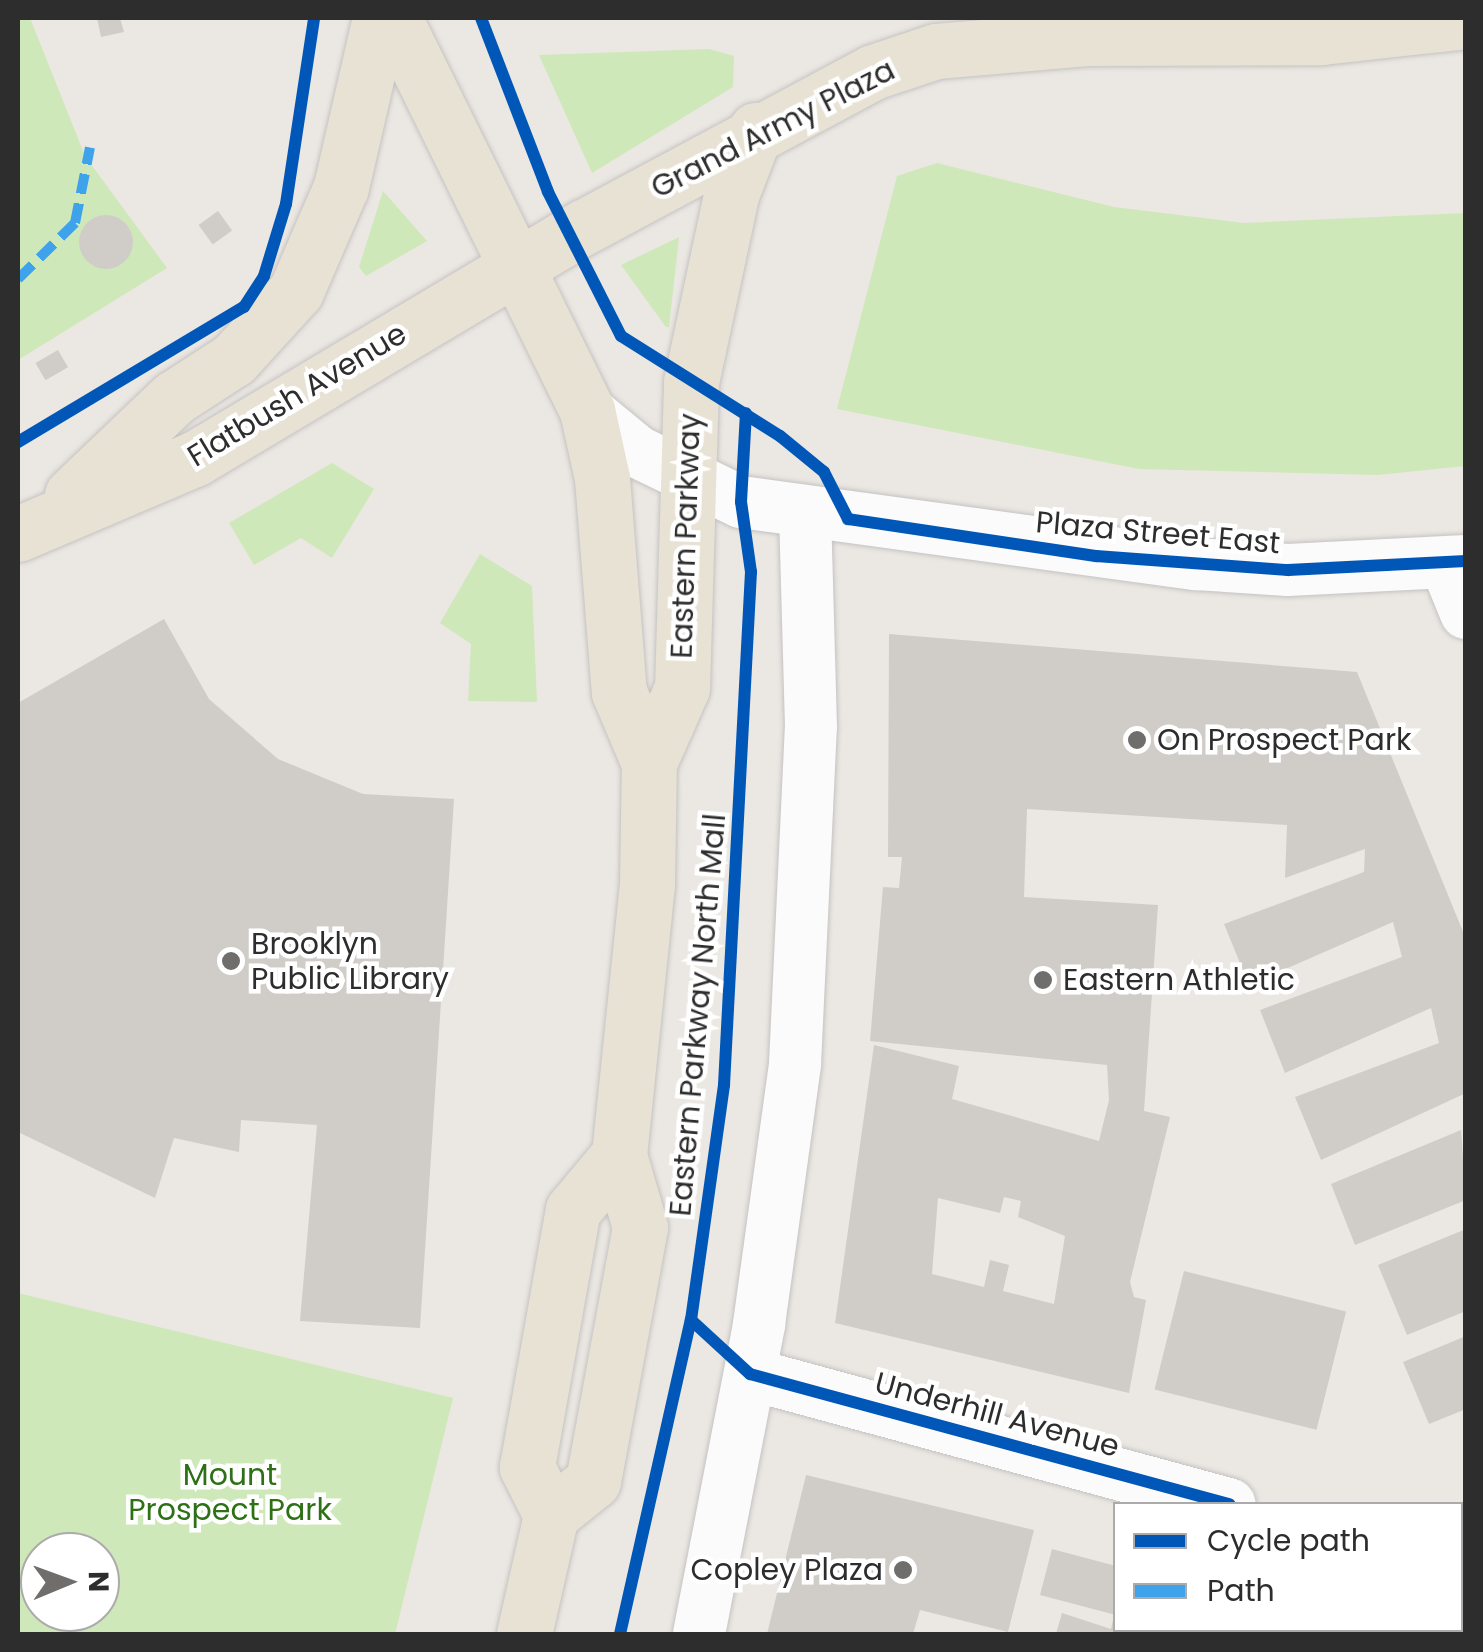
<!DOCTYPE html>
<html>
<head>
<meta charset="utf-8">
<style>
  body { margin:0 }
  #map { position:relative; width:1483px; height:1652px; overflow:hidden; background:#ebe7e2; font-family:Poppins,sans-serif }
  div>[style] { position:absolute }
  .green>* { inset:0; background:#cfe8b9 }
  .building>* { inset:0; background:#d0cdc9; transform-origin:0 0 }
  .round { border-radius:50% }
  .roads { filter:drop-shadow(0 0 2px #c4c3c3) drop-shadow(0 0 2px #c4c3c3) }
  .minor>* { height:52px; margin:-26px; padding:0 26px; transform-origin:26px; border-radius:26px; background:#fcfbfb }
  .primary>* { height:55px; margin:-27.5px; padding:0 27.5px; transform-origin:27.5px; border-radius:27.5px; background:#e8e2d4 }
  .quiet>* { height:10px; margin-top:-5px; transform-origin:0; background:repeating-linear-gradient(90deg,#3ea3eb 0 20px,transparent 0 30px) }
  .cycleway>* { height:12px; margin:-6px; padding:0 6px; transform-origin:6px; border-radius:6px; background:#0057b8 }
  .dots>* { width:28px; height:28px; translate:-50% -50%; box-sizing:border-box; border:5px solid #fff; border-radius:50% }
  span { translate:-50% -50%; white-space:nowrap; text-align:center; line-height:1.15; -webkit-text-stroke:9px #fff; paint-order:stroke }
  .street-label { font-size:30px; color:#2d2d2d }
  .poi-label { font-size:30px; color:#2d2d2d }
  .left { translate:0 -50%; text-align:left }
  .right { translate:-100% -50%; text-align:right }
  .park-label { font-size:30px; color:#2e7016 }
  .frame { position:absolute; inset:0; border:20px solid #2d2d2d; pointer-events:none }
  .legend { position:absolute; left:1113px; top:1502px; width:350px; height:130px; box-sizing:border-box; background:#fff; border:2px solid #ababab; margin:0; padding:12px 18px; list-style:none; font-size:30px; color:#2d2d2d }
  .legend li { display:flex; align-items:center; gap:20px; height:50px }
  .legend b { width:50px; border:2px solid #ababab }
  .north { position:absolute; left:20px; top:1532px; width:100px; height:100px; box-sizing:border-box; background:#fff; border:2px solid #ababab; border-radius:50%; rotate:89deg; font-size:28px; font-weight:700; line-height:40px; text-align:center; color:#2d2d2d }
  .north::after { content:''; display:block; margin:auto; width:35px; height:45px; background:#706e6c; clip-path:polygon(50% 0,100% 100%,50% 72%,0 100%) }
</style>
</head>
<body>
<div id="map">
  <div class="green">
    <div style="clip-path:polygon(18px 18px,30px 18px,85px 156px,167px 268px,18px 360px)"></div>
    <div style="clip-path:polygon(709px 49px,734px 56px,733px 87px,592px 173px,539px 55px)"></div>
    <div style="clip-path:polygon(937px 163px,1114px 207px,1244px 223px,1465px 213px,1465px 466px,1378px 475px,1139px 469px,837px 409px,897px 176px)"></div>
    <div style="clip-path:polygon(383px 191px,427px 241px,366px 276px,359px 267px)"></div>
    <div style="clip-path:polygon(679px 237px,669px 327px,666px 327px,621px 265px)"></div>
    <div style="clip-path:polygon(332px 463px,374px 489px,332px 558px,301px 538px,254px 565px,229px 523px)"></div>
    <div style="clip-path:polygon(480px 554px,532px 586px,537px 702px,468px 701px,471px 644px,440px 623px)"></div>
    <div style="clip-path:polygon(evenodd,18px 1293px,453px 1398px,395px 1634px,18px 1634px,18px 1293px,40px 1552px,100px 1552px,100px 1612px,40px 1612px,40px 1552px)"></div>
  </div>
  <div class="building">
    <div style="clip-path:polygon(97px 18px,120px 18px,124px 32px,101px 37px)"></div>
    <div style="left:218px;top:211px;width:24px;height:24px;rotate:54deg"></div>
    <div class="round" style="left:79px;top:215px;width:54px;height:54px"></div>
    <div style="left:58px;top:350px;width:20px;height:26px;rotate:60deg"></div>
    <div style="clip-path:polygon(164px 619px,209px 699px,278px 759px,363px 794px,454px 799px,420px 1328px,300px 1321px,317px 1125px,241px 1120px,239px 1152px,174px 1138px,155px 1198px,18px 1132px,18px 703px)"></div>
    <div style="clip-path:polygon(evenodd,889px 634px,1357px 672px,1466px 939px,1466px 1093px,1321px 1160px,1295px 1097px,1439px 1043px,1431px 1008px,1285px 1073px,1260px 1010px,1402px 957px,1393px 922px,1249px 985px,1224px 924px,1364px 872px,1365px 849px,1285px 878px,1287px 825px,1027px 809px,1024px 897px,1158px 905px,1144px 1111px,1170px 1117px,1130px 1282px,1134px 1297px,1146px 1300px,1129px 1393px,835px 1323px,874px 1045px,959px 1066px,952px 1099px,1099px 1141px,1109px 1100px,1107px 1065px,870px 1041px,883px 887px,899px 888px,902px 857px,888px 857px,889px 634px,1004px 1197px,1021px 1201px,1018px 1217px,1065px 1236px,1054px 1304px,1003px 1291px,1009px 1265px,990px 1260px,984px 1287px,932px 1274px,938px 1198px,1000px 1213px,1004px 1197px)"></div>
    <div style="clip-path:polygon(1461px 1130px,1466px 1200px,1355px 1245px,1331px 1184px)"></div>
    <div style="clip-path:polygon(1466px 1229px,1466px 1311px,1407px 1335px,1378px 1265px)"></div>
    <div style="left:1184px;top:1271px;width:167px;height:122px;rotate:14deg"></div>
    <div style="clip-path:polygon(1466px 1336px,1466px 1409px,1429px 1424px,1403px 1362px)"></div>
    <div style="clip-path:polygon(806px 1475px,1034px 1530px,1008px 1632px,920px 1610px,913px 1634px,767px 1634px)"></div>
    <div style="clip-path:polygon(1052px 1549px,1116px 1566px,1116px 1615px,1040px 1595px)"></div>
    <div style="clip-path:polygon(1062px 1613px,1111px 1629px,1114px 1616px,1116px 1630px,1174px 1630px,1056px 1634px)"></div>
    <div style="clip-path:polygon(1311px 1630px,1357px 1630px,1371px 1633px,1309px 1634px)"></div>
  </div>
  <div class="roads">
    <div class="minor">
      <div style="left:587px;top:410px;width:66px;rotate:39.5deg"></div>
      <div style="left:638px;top:452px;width:114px;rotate:25.9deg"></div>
      <div style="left:741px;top:502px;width:459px;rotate:7.8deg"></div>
      <div style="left:1196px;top:564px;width:92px;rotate:3.7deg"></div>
      <div style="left:1288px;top:570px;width:178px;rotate:-2.9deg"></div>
      <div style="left:1446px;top:564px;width:53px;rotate:67.8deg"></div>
      <div style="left:750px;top:1374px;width:497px;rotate:15.2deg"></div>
      <div style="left:1460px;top:1562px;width:6px;rotate:18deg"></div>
      <div style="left:699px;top:1634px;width:316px;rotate:-79deg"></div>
      <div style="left:759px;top:1324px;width:262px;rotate:-82.1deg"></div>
      <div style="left:795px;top:1064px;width:337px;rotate:-87.3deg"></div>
      <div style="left:811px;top:727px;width:215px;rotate:-91.6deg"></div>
      <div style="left:1244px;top:1634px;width:4px;rotate:-76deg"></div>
    </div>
    <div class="primary">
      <div style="left:394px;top:18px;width:437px;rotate:63.8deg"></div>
      <div style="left:587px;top:410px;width:70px;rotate:77.6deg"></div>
      <div style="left:602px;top:478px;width:215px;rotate:85.5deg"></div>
      <div style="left:619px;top:692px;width:77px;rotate:67.1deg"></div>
      <div style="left:72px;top:495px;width:141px;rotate:-43.6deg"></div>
      <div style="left:174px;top:398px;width:72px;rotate:-33deg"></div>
      <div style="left:234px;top:359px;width:92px;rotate:-47.6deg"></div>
      <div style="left:296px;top:291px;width:113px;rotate:-66.6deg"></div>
      <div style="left:341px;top:187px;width:173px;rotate:-77deg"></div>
      <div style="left:18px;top:534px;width:194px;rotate:-23.1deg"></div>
      <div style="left:196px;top:458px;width:452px;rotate:-30.8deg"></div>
      <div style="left:584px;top:227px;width:328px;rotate:-28.2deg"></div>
      <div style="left:873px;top:72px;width:66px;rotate:-18.4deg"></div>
      <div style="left:936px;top:51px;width:154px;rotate:-4.9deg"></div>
      <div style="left:1089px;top:38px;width:233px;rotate:-0.2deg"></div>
      <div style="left:1322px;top:37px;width:145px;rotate:-6.3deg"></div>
      <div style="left:551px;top:1515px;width:54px;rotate:-116.6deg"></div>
      <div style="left:527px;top:1467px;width:261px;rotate:-79.9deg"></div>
      <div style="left:573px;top:1210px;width:72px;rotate:-50.1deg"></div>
      <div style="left:524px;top:1634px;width:122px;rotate:-77.2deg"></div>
      <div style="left:551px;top:1515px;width:54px;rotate:-39deg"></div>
      <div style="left:593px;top:1481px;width:258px;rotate:-79.5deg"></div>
      <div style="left:640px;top:1227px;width:75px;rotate:-106.3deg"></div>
      <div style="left:619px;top:1155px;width:271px;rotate:-84.1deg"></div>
      <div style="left:647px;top:885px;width:122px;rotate:-89.1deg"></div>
      <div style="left:649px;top:763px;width:82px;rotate:-66.3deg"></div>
      <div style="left:682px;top:688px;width:306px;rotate:-88.3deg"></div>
      <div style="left:691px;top:382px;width:191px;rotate:-77.9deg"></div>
      <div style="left:731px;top:195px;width:70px;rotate:-69deg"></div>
    </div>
  </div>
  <div class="quiet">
    <div style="left:18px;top:279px;width:80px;rotate:-44.5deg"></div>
    <div style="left:75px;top:223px;width:77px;rotate:-78.8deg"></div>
  </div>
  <div class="cycleway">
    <div style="left:481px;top:18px;width:186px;rotate:68.9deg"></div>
    <div style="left:548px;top:192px;width:161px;rotate:63.1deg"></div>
    <div style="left:621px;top:336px;width:188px;rotate:32.2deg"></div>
    <div style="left:780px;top:436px;width:57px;rotate:39.3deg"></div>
    <div style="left:824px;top:472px;width:53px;rotate:62.9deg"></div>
    <div style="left:848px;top:519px;width:251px;rotate:8.5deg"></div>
    <div style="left:1096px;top:556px;width:193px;rotate:4.2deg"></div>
    <div style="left:1288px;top:570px;width:178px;rotate:-2.9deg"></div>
    <div style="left:18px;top:442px;width:263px;rotate:-30.9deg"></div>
    <div style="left:244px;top:307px;width:37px;rotate:-57deg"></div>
    <div style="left:264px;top:276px;width:75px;rotate:-73deg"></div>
    <div style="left:286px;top:204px;width:188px;rotate:-81.4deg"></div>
    <div style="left:691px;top:1320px;width:80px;rotate:42.5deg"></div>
    <div style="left:750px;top:1374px;width:497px;rotate:15.2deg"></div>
    <div style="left:620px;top:1634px;width:322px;rotate:-77.3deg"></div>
    <div style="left:691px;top:1320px;width:237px;rotate:-82deg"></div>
    <div style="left:724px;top:1085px;width:514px;rotate:-86.99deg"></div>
    <div style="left:751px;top:572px;width:71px;rotate:-98.1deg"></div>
    <div style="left:741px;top:502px;width:89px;rotate:-86.8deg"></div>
  </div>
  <div class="dots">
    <div style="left:1137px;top:740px;background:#706e6c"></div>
    <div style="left:231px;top:961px;background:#706e6c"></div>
    <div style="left:1043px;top:980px;background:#706e6c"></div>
    <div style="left:903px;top:1570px;background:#706e6c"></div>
  </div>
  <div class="street-label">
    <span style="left:773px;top:129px;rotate:-27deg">Grand Army Plaza</span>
    <span style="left:297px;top:395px;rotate:-31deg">Flatbush Avenue</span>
    <span style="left:1158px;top:533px;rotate:5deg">Plaza Street East</span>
    <span style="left:686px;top:536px;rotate:-88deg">Eastern Parkway</span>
    <span style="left:698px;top:1015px;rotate:-85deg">Eastern Parkway North Mall</span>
    <span style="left:997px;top:1415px;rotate:15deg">Underhill Avenue</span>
  </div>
  <div class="poi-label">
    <span class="left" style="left:1157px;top:740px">On Prospect Park</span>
    <span class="left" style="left:251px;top:961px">Brooklyn<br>Public Library</span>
    <span class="left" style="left:1063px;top:980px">Eastern Athletic</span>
    <span class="right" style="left:883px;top:1570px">Copley Plaza</span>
  </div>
  <div class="park-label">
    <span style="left:230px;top:1492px">Mount<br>Prospect Park</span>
  </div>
  <div class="frame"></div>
  <ul class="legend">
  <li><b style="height:12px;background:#0057b8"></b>Cycle path</li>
  <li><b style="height:12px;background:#3ea3eb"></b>Path</li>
  </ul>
  <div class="north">N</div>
</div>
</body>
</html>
